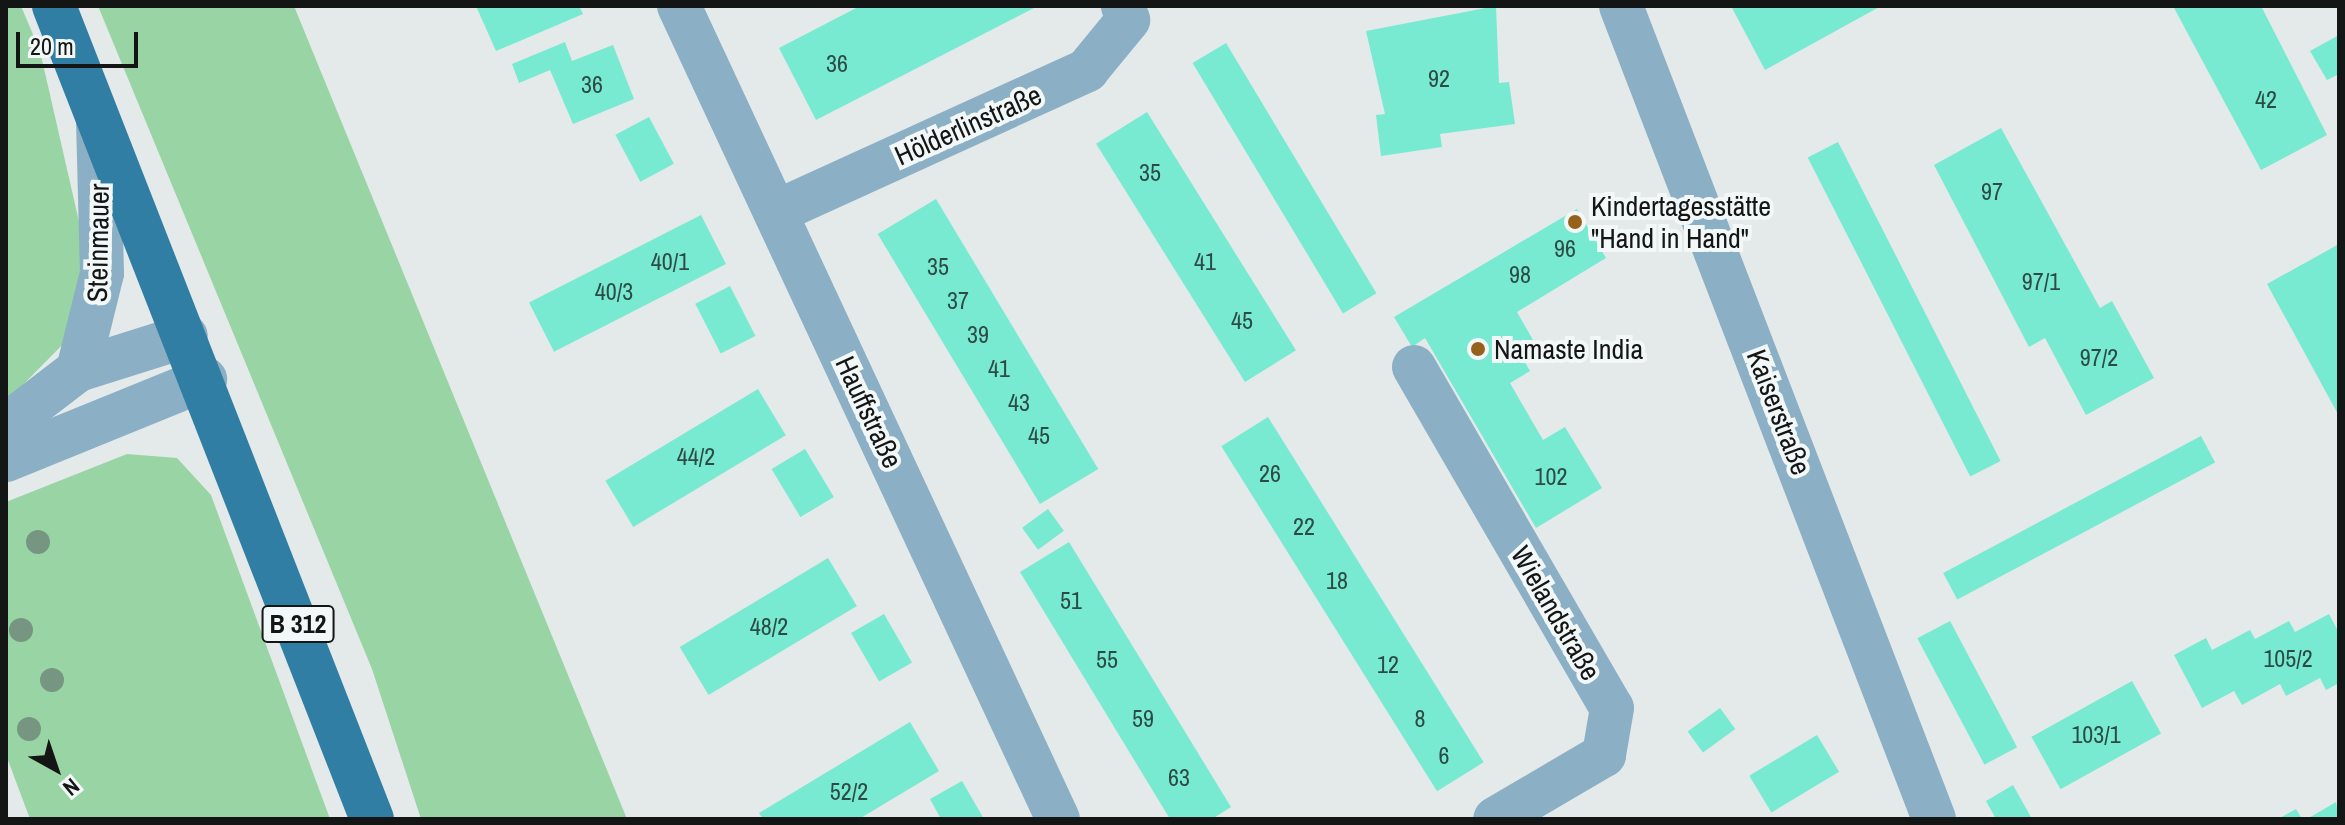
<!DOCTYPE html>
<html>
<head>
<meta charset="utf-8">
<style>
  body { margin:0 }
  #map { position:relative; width:2345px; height:825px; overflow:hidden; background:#e4e9ea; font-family:"Archivo Narrow",sans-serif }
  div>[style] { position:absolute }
  .green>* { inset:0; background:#99d4a5 }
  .building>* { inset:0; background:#78ead2; transform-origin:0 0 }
  .minor>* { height:44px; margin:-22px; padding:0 22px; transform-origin:22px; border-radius:22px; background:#8bafc4 }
  .major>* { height:44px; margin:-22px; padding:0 22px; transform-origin:22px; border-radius:22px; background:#307ea3 }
  .trees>* { width:24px; height:24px; margin:-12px; border-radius:50%; background:#779682 }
  .dots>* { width:22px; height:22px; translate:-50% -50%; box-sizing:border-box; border:4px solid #f2f7f7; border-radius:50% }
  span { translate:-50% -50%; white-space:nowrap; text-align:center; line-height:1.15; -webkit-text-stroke:8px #f2f7f7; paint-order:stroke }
  .number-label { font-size:24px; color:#2d4b45 }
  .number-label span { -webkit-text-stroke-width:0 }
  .shield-label span { padding:2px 6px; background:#f2f7f7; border:2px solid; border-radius:6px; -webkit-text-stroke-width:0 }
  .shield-label { font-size:26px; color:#141616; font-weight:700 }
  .street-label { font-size:28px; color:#141616 }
  .poi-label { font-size:28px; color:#141616 }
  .left { translate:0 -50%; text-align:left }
  .frame { position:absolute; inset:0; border:8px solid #141616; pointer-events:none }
  .north { position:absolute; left:16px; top:729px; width:80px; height:80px; -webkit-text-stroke:6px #f2f7f7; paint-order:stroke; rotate:140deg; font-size:22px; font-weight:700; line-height:32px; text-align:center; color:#141616 }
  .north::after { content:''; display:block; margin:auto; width:28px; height:36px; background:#141616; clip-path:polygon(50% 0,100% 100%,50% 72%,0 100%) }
  .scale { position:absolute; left:16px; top:32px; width:122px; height:36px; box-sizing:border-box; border:4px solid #141616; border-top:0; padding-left:10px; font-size:24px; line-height:28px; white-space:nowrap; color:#141616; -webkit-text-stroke:6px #f2f7f7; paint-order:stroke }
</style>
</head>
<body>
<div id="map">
  <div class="green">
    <div style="clip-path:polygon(6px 6px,21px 6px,40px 51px,88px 261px,68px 339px,6px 402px)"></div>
    <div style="clip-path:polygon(98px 6px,294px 6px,627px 819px,421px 819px,372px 669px)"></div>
    <div style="clip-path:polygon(127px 454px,177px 458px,211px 495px,330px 819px,30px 819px,6px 755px,6px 502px)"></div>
  </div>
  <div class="building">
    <div style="clip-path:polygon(476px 6px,579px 6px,583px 14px,496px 51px)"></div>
    <div style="clip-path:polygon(860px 6px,1038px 6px,816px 120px,779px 48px)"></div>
    <div style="clip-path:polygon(1496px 6px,1499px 83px,1509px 82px,1515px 124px,1440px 134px,1442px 147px,1381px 156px,1376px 115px,1385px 114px,1366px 31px)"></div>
    <div style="clip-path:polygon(1731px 6px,1881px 6px,1765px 70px)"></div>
    <div style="clip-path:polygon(2173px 6px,2261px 6px,2327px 135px,2261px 170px)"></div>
    <div style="clip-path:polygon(2339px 35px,2339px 74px,2327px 80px,2310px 51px)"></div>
    <div style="clip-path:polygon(565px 42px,572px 61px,613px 45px,634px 99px,573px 124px,550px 70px,519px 83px,512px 64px)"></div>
    <div style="left:1226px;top:43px;width:292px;height:39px;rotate:59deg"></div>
    <div style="left:1147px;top:112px;width:281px;height:60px;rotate:58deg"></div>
    <div style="left:649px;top:117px;width:53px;height:38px;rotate:62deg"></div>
    <div style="clip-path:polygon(2001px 128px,2100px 308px,2112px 301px,2154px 378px,2086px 415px,2045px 338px,2029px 347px,1934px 165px)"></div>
    <div style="left:1838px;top:142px;width:358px;height:34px;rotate:63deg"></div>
    <div style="left:936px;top:199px;width:315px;height:68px;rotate:59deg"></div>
    <div style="clip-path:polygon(1577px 209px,1606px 258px,1517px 312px,1533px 340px,1517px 349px,1530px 371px,1510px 383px,1543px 440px,1565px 427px,1602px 488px,1536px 528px,1425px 338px,1412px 347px,1394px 317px)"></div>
    <div style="left:701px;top:215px;width:55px;height:193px;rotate:63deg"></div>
    <div style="clip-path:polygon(2339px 244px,2339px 416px,2267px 284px)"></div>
    <div style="left:730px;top:286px;width:56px;height:39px;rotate:63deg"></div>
    <div style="left:758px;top:389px;width:54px;height:178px;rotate:59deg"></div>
    <div style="left:1268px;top:417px;width:407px;height:55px;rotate:58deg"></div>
    <div style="left:2201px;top:436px;width:30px;height:292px;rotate:62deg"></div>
    <div style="left:805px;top:449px;width:56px;height:39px;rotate:59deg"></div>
    <div style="left:1048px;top:509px;width:27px;height:32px;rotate:54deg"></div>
    <div style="clip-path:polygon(1069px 542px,1231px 807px,1212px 819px,1170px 819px,1020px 572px)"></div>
    <div style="left:828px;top:558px;width:56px;height:173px;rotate:59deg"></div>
    <div style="left:884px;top:614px;width:56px;height:38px;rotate:60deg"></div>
    <div style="clip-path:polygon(2329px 614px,2339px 633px,2339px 683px,2326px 690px,2320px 678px,2286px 696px,2280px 684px,2242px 705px,2234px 691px,2202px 708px,2174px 655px,2206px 638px,2212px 650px,2250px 630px,2255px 639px,2289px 621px,2295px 632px)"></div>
    <div style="left:1950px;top:621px;width:143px;height:37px;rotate:62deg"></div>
    <div style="left:2132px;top:681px;width:60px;height:115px;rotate:61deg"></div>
    <div style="left:1720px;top:708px;width:26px;height:40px;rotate:54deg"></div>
    <div style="clip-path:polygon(910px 722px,939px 771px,859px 819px,763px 819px,759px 813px)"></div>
    <div style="left:1817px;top:735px;width:43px;height:79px;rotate:59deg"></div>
    <div style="clip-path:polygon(962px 781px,984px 819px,941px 819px,930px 799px)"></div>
    <div style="clip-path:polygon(2013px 785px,2032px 819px,1996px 819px,1986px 801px)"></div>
    <div style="clip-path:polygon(2336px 802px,2339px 819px,2307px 819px)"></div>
    <div style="clip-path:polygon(2296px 809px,2302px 819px,2278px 819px)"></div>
  </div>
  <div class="minor">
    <div style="left:679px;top:6px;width:897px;rotate:65.01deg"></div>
    <div style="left:1621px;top:6px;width:871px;rotate:68.94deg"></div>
    <div style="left:776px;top:212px;width:342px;rotate:-24.5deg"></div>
    <div style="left:1087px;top:70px;width:65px;rotate:-50.6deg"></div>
    <div style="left:1128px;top:20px;width:15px;rotate:-110deg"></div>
    <div style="left:1414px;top:367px;width:394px;rotate:59.9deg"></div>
    <div style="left:1612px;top:708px;width:48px;rotate:99.7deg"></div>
    <div style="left:1604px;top:755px;width:126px;rotate:149.6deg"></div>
    <div style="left:78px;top:370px;width:100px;rotate:-76.1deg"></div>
    <div style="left:102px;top:273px;width:153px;rotate:-91.5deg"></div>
    <div style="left:6px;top:425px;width:91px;rotate:-37.4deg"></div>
    <div style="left:78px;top:370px;width:113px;rotate:-17.5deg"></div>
    <div style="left:6px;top:460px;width:215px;rotate:-22.1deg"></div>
  </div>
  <div class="major">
    <div style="left:54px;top:6px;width:873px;rotate:68.64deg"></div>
  </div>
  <div class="trees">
    <div style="left:38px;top:542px"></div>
    <div style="left:21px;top:630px"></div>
    <div style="left:52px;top:680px"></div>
    <div style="left:29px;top:729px"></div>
  </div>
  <div class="dots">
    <div style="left:1575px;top:222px;background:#98611b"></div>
    <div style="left:1478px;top:349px;background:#98611b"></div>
  </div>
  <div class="number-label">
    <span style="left:837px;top:64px">36</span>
    <span style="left:1439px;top:79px">92</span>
    <span style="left:592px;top:85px">36</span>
    <span style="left:2266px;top:100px">42</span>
    <span style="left:1150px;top:173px">35</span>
    <span style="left:1992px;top:192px">97</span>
    <span style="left:1565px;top:249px">96</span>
    <span style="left:670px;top:262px">40/1</span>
    <span style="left:1205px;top:262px">41</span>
    <span style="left:938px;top:267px">35</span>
    <span style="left:1520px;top:275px">98</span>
    <span style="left:2041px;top:282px">97/1</span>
    <span style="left:614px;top:292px">40/3</span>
    <span style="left:958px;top:301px">37</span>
    <span style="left:1242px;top:321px">45</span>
    <span style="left:978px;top:335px">39</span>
    <span style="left:2099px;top:358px">97/2</span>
    <span style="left:999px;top:369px">41</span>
    <span style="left:1019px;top:403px">43</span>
    <span style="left:1039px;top:436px">45</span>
    <span style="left:696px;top:457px">44/2</span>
    <span style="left:1270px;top:474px">26</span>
    <span style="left:1551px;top:477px">102</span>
    <span style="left:1304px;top:527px">22</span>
    <span style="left:1337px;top:581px">18</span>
    <span style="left:1071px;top:601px">51</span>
    <span style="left:769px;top:627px">48/2</span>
    <span style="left:2288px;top:659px">105/2</span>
    <span style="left:1107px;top:660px">55</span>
    <span style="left:1388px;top:665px">12</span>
    <span style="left:1143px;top:719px">59</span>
    <span style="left:1420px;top:719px">8</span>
    <span style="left:2096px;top:735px">103/1</span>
    <span style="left:1444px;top:756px">6</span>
    <span style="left:1179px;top:778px">63</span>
    <span style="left:849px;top:792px">52/2</span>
  </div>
  <div class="shield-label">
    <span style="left:298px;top:624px">B 312</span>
  </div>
  <div class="street-label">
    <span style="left:968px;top:125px;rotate:-24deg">Hölderlinstraße</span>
    <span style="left:98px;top:243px;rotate:-89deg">Steinmauer</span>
    <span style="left:869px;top:412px;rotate:65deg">Hauffstraße</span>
    <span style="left:1779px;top:412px;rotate:69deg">Kaiserstraße</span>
    <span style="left:1556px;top:613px;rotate:60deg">Wielandstraße</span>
  </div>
  <div class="poi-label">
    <span class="left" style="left:1591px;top:222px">Kindertagesstätte<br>"Hand in Hand"</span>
    <span class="left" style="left:1494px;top:349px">Namaste India</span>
  </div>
  <div class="frame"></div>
  <div class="north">N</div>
  <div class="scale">20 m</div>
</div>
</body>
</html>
